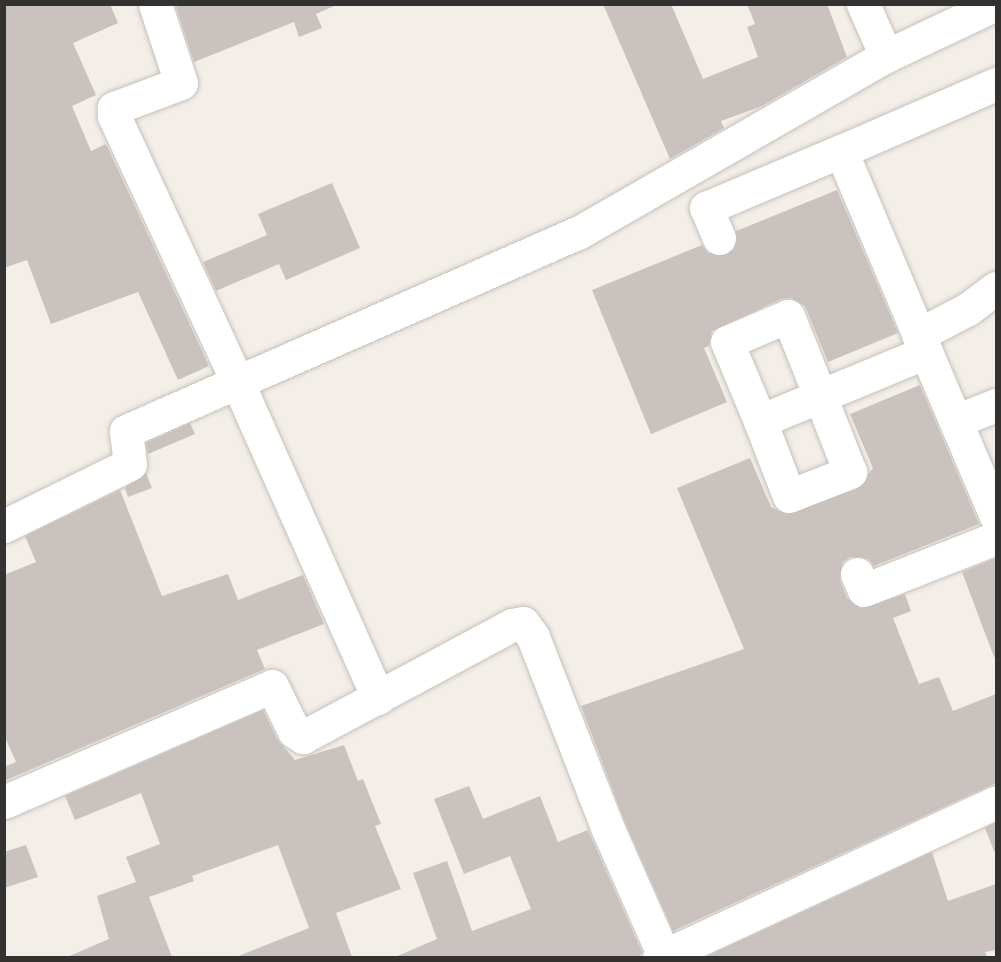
<!DOCTYPE html>
<html>
<head>
<meta charset="utf-8">
<style>
  body { margin:0 }
  #map { position:relative; width:1001px; height:962px; overflow:hidden; background:#f3eee8; font-family:"Work Sans",sans-serif }
  div>[style] { position:absolute }
  .building>* { inset:0; background:#cac2bf }
  .roads { filter:drop-shadow(0 0 2px #c6c1bb) drop-shadow(0 0 2px #c6c1bb) }
  .minor>* { height:33px; margin:-16.5px; padding:0 16.5px; transform-origin:16.5px; border-radius:16.5px; background:#fff }
  span { translate:-50% -50%; white-space:nowrap; text-align:center; line-height:1.15; -webkit-text-stroke:4.5px #fffcf8; paint-order:stroke }
  .frame { position:absolute; inset:0; border:6px solid #343230; pointer-events:none }
</style>
</head>
<body>
<div id="map">
  <div class="building">
    <div style="clip-path:polygon(4px 4px,110px 4px,118px 23px,73px 43px,96px 95px,72px 106px,91px 151px,106px 144px,209px 366px,178px 380px,138px 292px,51px 324px,27px 260px,4px 268px)"></div>
    <div style="clip-path:polygon(182px 4px,334px 4px,334px 6px,316px 14px,322px 28px,299px 37px,294px 22px,194px 62px,176px 7px)"></div>
    <div style="clip-path:polygon(603px 4px,671px 4px,703px 79px,758px 57px,747px 27px,755px 24px,747px 4px,827px 4px,847px 57px,762px 106px,721px 121px,724px 128px,670px 159px)"></div>
    <div style="clip-path:polygon(332px 183px,360px 248px,286px 280px,279px 264px,216px 291px,203px 262px,267px 235px,258px 214px)"></div>
    <div style="clip-path:polygon(837px 190px,898px 333px,828px 362px,805px 306px,791px 298px,781px 299px,712px 331px,709px 346px,704px 348px,727px 402px,651px 434px,592px 290px,702px 245px,708px 253px,726px 255px,734px 249px,736px 231px)"></div>
    <div style="clip-path:polygon(920px 385px,979px 524px,874px 566px,868px 559px,850px 557px,842px 563px,840px 581px,847px 598px,861px 608px,905px 594px,911px 611px,893px 618px,919px 684px,939px 677px,953px 711px,996px 694px,996px 783px,673px 931px,625px 822px,581px 706px,744px 649px,677px 488px,750px 458px,771px 507px,786px 514px,857px 489px,873px 468px,850px 414px)"></div>
    <div style="clip-path:polygon(190px 423px,195px 434px,148px 454px,146px 443px)"></div>
    <div style="clip-path:polygon(146px 473px,152px 488px,128px 497px,125px 488px)"></div>
    <div style="clip-path:polygon(120px 490px,162px 596px,228px 574px,238px 600px,303px 575px,324px 624px,257px 650px,265px 669px,4px 781px,4px 767px,16px 762px,4px 735px,4px 575px,36px 562px,25px 536px)"></div>
    <div style="clip-path:polygon(996px 558px,996px 656px,994px 657px,962px 572px)"></div>
    <div style="clip-path:polygon(263px 710px,277px 739px,295px 760px,344px 745px,358px 781px,363px 779px,381px 824px,375px 826px,401px 889px,336px 913px,352px 957px,236px 957px,309px 928px,278px 845px,192px 876px,194px 881px,149px 897px,172px 957px,67px 957px,109px 939px,97px 896px,136px 882px,126px 857px,160px 844px,141px 793px,75px 820px,65px 796px)"></div>
    <div style="clip-path:polygon(469px 786px,483px 819px,540px 796px,558px 842px,588px 830px,642px 952px,640px 957px,395px 957px,437px 939px,413px 873px,447px 861px,472px 931px,531px 909px,510px 856px,464px 874px,434px 799px)"></div>
    <div style="clip-path:polygon(996px 822px,996px 851px,994px 851px,985px 828px)"></div>
    <div style="clip-path:polygon(26px 845px,38px 877px,4px 888px,4px 852px)"></div>
    <div style="clip-path:polygon(932px 852px,948px 901px,996px 884px,996px 950px,985px 952px,987px 957px,705px 957px)"></div>
  </div>
  <div class="roads">
    <div class="minor">
      <div style="left:155px;top:4px;width:83px;rotate:71.8deg"></div>
      <div style="left:181px;top:83px;width:72px;rotate:159.5deg"></div>
      <div style="left:114px;top:108px;width:8px;rotate:90deg"></div>
      <div style="left:114px;top:116px;width:292px;rotate:65.1deg"></div>
      <div style="left:237px;top:381px;width:347px;rotate:66deg"></div>
      <div style="left:863px;top:4px;width:57px;rotate:66.1deg"></div>
      <div style="left:719px;top:238px;width:33px;rotate:-113deg"></div>
      <div style="left:706px;top:208px;width:147px;rotate:-22.9deg"></div>
      <div style="left:918px;top:335px;width:56px;rotate:-27.5deg"></div>
      <div style="left:968px;top:309px;width:35px;rotate:-37deg"></div>
      <div style="left:926px;top:352px;width:178px;rotate:66.9deg"></div>
      <div style="left:760px;top:421px;width:80px;rotate:68.9deg"></div>
      <div style="left:789px;top:496px;width:66px;rotate:-21.5deg"></div>
      <div style="left:850px;top:472px;width:82px;rotate:-111.5deg"></div>
      <div style="left:820px;top:396px;width:86px;rotate:-111.8deg"></div>
      <div style="left:788px;top:316px;width:66px;rotate:156.9deg"></div>
      <div style="left:727px;top:342px;width:86px;rotate:67.3deg"></div>
      <div style="left:760px;top:421px;width:65px;rotate:-22.6deg"></div>
      <div style="left:820px;top:396px;width:115px;rotate:-22.5deg"></div>
      <div style="left:926px;top:352px;width:218px;rotate:-112.9deg"></div>
      <div style="left:841px;top:151px;width:169px;rotate:-23.4deg"></div>
      <div style="left:956px;top:421px;width:43px;rotate:-21.8deg"></div>
      <div style="left:4px;top:526px;width:140px;rotate:-26.2deg"></div>
      <div style="left:130px;top:464px;width:33px;rotate:-97deg"></div>
      <div style="left:126px;top:431px;width:493px;rotate:-23.7deg"></div>
      <div style="left:578px;top:233px;width:355px;rotate:-29.9deg"></div>
      <div style="left:886px;top:56px;width:122px;rotate:-25.3deg"></div>
      <div style="left:857px;top:574px;width:17px;rotate:66deg"></div>
      <div style="left:864px;top:590px;width:142px;rotate:-21.5deg"></div>
      <div style="left:4px;top:802px;width:292px;rotate:-23.4deg"></div>
      <div style="left:272px;top:686px;width:50px;rotate:63.9deg"></div>
      <div style="left:294px;top:731px;width:11px;rotate:34deg"></div>
      <div style="left:303px;top:737px;width:237px;rotate:-28.2deg"></div>
      <div style="left:512px;top:625px;width:11px;rotate:-10deg"></div>
      <div style="left:523px;top:623px;width:17px;rotate:54deg"></div>
      <div style="left:533px;top:637px;width:206px;rotate:68.7deg"></div>
      <div style="left:608px;top:829px;width:139px;rotate:66.2deg"></div>
      <div style="left:659px;top:958px;width:371px;rotate:-24.8deg"></div>
    </div>
  </div>
  <div class="frame"></div>
</div>
</body>
</html>
